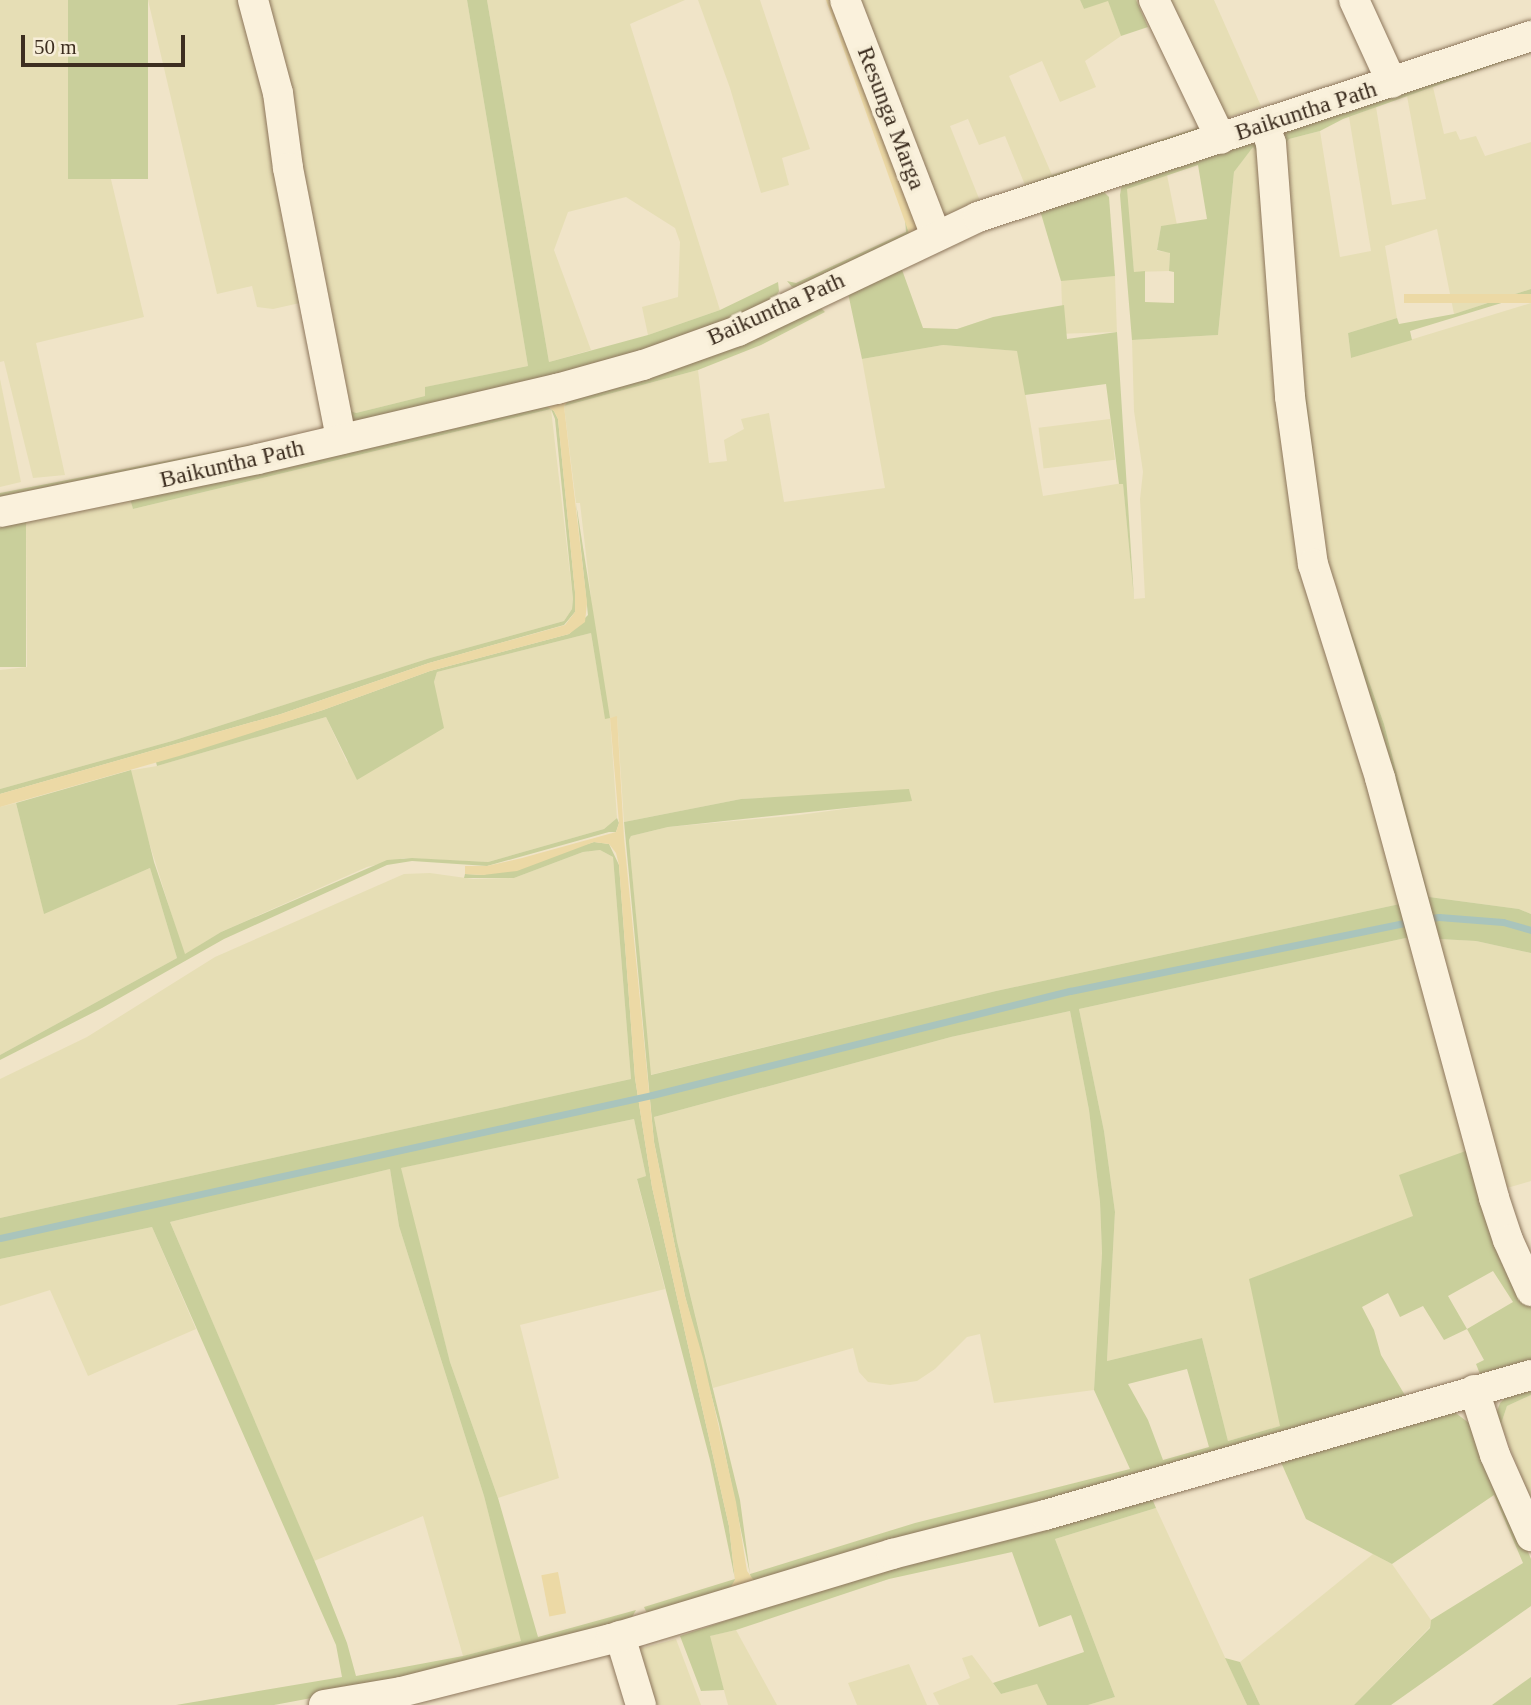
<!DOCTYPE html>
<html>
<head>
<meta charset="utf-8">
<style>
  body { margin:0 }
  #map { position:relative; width:1531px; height:1705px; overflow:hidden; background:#f0e4c8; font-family:Georgia,serif }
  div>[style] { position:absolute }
  .farmland>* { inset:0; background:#e6deb5; transform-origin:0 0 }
  .green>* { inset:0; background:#c9cf9b; transform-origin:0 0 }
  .sand>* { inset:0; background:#ecd9a5; transform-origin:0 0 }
  .stream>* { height:7px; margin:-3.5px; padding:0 3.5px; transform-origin:3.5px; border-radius:3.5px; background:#a9c4bc }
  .roads { filter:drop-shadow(0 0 2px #8d765c) drop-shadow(0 0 2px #8d765c) }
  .minor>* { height:30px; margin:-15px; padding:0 15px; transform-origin:15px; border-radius:15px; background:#faf1dc }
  span { translate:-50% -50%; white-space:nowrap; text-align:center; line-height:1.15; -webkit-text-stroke:7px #f7eed8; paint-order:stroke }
  .street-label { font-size:24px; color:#3d2e20 }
  .scale { position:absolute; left:21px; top:35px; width:164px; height:32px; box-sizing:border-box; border:4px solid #3d2e20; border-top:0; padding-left:9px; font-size:21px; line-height:24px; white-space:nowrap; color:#3d2e20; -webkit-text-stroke:5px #f7eed8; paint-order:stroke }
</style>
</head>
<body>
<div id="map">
  <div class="farmland">
    <div style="clip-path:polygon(0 0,68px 0,144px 317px,36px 343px,65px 475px,33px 478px,4px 361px,0 362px)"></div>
    <div style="clip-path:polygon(148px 0,240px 0,268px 97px,309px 301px,273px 309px,257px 307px,252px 286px,217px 294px)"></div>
    <div style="clip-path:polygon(264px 0,467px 0,528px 366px,426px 387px,425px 396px,356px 413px,347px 411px)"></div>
    <div style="clip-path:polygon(487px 0,685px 0,630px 24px,720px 310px,648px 335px,642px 307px,678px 297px,680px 242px,675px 228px,626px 197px,568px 212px,554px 250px,591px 350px,549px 362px)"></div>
    <div style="clip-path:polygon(698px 0,760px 0,810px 149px,782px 158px,789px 185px,761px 193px,730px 88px)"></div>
    <div style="clip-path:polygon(838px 0,1080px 0,1084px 9px,1108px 0,1121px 36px,1085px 61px,1096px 87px,1060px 102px,1042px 61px,1009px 76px,1052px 175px,1025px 185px,1005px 136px,979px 145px,968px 119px,950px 126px,980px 201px,930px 222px)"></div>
    <div style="clip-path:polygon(1136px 0,1214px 0,1261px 106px,1200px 127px)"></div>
    <div style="clip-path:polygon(1433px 87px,1444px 134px,1456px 131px,1460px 140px,1476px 136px,1485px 156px,1531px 142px,1531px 289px,1454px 314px,1437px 229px,1385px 246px,1397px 318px,1348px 333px,1351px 358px,1531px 303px,1531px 914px,1519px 909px,1429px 897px,1384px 724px,1323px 551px,1318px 487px,1296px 316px,1282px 149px,1289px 139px,1320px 131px,1340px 257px,1371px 251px,1349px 117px,1376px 107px,1392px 205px,1426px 199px,1407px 96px)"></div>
    <div style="clip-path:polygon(1253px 146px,1260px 156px,1303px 567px,1409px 902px,996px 991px,650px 1075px,629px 840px,631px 836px,668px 827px,799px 815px,911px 800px,909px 790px,741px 799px,624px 822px,617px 717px,610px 718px,617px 818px,604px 829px,488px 862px,404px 858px,367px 867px,221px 932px,184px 955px,127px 771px,157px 766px,326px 717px,347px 762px,434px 682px,437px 672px,591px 633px,605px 718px,580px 503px,576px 503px,564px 406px,698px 370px,709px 463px,727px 461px,724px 440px,744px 429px,741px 419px,769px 413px,784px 502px,885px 488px,862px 359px,943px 345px,1018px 351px,1043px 496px,1123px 483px,1134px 599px,1145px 598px,1140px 499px,1143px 472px,1134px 411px,1132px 340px,1218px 335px,1234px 172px)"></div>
    <div style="clip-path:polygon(1167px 175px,1177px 225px,1161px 226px,1157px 251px,1170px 252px,1169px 271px,1134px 272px,1126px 189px)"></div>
    <div style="left:1115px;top:276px;width:56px;height:54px;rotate:88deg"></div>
    <div style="clip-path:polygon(0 379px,21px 482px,0 487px)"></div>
    <div style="clip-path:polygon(551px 409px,573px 599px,572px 609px,564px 621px,430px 658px,172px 741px,0 789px,0 670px,27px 667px,26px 521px,130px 499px,133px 509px)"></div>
    <div style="left:1110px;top:419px;width:41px;height:72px;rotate:83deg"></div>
    <div style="clip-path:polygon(16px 803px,44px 913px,150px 868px,177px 958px,0 1055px,0 807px)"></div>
    <div style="clip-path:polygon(600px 850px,613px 857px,631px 1079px,0 1218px,0 1079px,87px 1037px,215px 957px,404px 874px,430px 873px,473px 879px,514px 878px,583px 852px)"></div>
    <div style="clip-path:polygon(1415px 936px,1468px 1150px,1414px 1216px,1250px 1279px,1281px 1426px,1228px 1441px,1202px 1338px,1107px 1361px,1115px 1212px,1104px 1131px,1079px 1009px)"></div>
    <div style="clip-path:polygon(1439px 939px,1476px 941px,1531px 953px,1531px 1181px,1500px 1190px,1471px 1055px)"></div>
    <div style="clip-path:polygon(1070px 1011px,1089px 1110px,1100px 1202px,1102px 1253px,1094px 1390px,994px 1403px,980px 1334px,967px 1337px,935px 1369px,917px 1381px,890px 1385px,868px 1382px,859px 1372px,853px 1348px,713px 1388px,677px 1241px,654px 1117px,951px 1037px)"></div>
    <div style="clip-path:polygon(634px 1119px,646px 1176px,637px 1180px,665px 1289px,520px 1325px,559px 1478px,498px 1498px,450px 1362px,400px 1168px)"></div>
    <div style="clip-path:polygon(390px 1169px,399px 1226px,484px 1496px,522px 1641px,463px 1656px,423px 1516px,314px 1561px,170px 1222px)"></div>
    <div style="clip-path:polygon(152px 1227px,196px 1329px,88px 1376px,50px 1290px,0 1306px,0 1259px)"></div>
    <div style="clip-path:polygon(1531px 1395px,1531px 1501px,1501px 1424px,1507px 1406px)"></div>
    <div style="clip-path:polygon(1156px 1508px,1247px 1705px,1088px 1705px,1115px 1697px,1055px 1539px)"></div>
    <div style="clip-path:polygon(1373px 1554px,1392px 1564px,1431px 1620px,1430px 1627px,1354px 1705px,1260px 1705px,1240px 1662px)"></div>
    <div style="clip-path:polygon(736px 1630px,777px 1705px,728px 1705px,709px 1636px)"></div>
    <div style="clip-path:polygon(676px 1639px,701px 1705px,639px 1705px,624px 1653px)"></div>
    <div style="clip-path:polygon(972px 1655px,1001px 1694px,1037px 1683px,1047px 1705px,939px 1705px,933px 1693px,970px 1678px,962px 1658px)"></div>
    <div style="clip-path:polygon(909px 1664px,927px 1705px,857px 1705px,848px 1683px)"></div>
  </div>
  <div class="green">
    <div style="left:68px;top:0;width:80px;height:179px"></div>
    <div style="clip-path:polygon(467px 0,487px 0,549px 362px,648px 335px,720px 310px,778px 282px,779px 291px,772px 304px,666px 347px,353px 424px,347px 410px,356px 413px,425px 396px,425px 387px,528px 366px)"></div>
    <div style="clip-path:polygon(1080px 0,1136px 0,1148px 27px,1121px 36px,1108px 1px,1084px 9px)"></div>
    <div style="clip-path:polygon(1531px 47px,1531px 52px,1343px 119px,1320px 131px,1289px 139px,1282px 149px,1296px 316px,1318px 487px,1323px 551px,1384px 724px,1429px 897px,1519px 909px,1531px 914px,1531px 953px,1476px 941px,1439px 939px,1471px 1056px,1466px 1057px,1531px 1282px,1313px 531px,1280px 140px,1286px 131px)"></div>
    <div style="clip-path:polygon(1200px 127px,1203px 134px,930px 222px,1052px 175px)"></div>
    <div style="clip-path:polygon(evenodd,1255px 142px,1260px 156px,1253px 147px,1234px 172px,1218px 335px,1132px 340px,1120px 195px,1122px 183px,1255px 142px,1198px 165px,1207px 219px,1161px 226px,1157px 250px,1170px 253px,1169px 271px,1174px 272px,1174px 303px,1145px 302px,1145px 271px,1134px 272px,1127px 189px,1198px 165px)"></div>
    <div style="clip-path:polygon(1101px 189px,1109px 197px,1115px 276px,1061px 281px,1039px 207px)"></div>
    <div style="clip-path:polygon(905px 219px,910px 236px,799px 288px,792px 287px,787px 281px,796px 283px,906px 232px)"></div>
    <div style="clip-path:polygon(901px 267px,923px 328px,957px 329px,993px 317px,1064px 305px,1067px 339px,1117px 332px,1134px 599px,1123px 484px,1119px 484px,1106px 384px,1025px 395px,1017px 351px,943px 345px,862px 359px,848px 293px)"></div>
    <div style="clip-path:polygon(1531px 289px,1531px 294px,1410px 331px,1412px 340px,1351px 358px,1348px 333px,1397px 318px,1399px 324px,1454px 314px)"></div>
    <div style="clip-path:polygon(819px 306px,825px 312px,761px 345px,698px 370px,564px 406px,571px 397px)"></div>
    <div style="clip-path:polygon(545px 405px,554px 411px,558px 419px,575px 592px,575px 612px,564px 625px,429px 663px,281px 714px,0 794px,0 789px,172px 741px,430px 658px,564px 621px,572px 609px,573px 599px,555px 419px,551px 409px,133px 509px,130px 499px)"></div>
    <div style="clip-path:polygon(331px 429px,0 503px,0 493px)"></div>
    <div style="clip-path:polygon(576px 503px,610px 718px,605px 719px,591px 633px,437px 672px,434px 682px,444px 728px,357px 780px,326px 717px,157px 766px,156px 762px,323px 710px,430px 671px,569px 634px,588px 615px)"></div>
    <div style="left:26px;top:521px;width:146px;height:26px;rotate:90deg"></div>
    <div style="clip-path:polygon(131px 770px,154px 862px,185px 954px,221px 932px,387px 860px,412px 858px,488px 862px,604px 829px,617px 818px,619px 823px,616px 832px,609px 832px,487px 866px,412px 861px,387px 865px,224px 939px,102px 1008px,0 1060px,0 1055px,177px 958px,150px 868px,44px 914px,16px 803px)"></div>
    <div style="clip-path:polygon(evenodd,909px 789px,912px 801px,668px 827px,631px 836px,629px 840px,651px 1075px,996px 991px,1409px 902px,1415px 936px,1079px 1009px,1104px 1131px,1115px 1212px,1107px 1361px,1202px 1338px,1228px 1441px,1280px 1426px,1249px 1279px,1413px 1216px,1399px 1175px,1474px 1148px,1531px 1300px,1531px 1364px,1480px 1374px,1476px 1364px,1484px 1360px,1467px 1329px,1444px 1340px,1423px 1306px,1400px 1317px,1388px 1293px,1362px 1307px,1374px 1330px,1381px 1355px,1409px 1402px,754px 1582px,751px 1579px,719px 1424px,685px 1296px,654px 1142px,624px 822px,741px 799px,909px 789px,1070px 1011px,1089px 1110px,1100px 1202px,1102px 1253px,1094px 1390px,1130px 1469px,915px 1523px,750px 1574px,740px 1500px,677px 1241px,654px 1117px,951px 1037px,1070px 1011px,909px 789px,1493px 1271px,1513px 1302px,1467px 1329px,1448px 1296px,1493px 1271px,909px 789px,1187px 1369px,1209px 1447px,1163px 1460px,1148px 1420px,1128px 1384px,1187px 1369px)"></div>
    <div style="clip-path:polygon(evenodd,594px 842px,609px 844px,619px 865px,635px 1078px,652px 1187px,729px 1526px,735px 1580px,733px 1585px,728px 1591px,647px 1613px,644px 1607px,735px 1579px,710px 1460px,637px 1179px,646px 1176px,634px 1119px,401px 1168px,450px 1362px,498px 1498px,538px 1637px,636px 1610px,631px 1619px,360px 1689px,274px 1705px,176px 1705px,342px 1677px,336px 1645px,152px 1227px,0 1259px,0 1218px,631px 1079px,613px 857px,600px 850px,583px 852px,514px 878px,464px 878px,465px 874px,483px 875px,594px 842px,390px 1169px,399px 1226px,484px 1496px,521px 1641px,463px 1656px,356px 1676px,347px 1643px,317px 1567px,170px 1222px,390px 1169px)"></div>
    <div style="clip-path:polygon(1531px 1388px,1531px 1395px,1507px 1406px,1501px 1424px,1503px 1435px,1495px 1417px,1500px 1403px,1505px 1398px)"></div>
    <div style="clip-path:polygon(1453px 1411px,1477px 1429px,1531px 1559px,1531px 1606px,1391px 1705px,1354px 1705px,1430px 1628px,1431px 1620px,1523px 1563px,1494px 1495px,1392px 1564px,1306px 1519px,1280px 1460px)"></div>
    <div style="clip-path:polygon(1151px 1496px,1156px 1508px,1055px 1539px,1115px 1697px,1088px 1705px,1047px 1705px,1037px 1684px,1001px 1694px,993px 1683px,1084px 1652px,1071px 1615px,1039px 1627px,1012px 1552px,889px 1579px,736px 1630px,710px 1636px,724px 1690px,701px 1691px,680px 1636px,905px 1561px)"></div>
    <div style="clip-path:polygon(1225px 1658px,1240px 1662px,1260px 1705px,1247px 1705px)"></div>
    <div style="clip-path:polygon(1531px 1677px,1531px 1705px,1492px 1705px)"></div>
  </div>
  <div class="sand">
    <div style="clip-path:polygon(826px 0,838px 0,931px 229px,910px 236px)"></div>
    <div style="left:1531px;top:294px;width:9px;height:127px;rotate:90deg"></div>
    <div style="clip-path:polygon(571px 397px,564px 406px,587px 603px,585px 622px,569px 634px,430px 671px,323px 710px,179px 756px,0 807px,0 794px,281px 714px,429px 663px,565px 625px,575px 612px,575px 592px,558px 419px,554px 411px,545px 405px)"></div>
    <div style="clip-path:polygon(617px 716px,624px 838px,654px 1142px,685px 1296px,703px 1358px,736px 1502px,747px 1571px,755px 1582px,728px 1591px,735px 1580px,729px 1526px,652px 1187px,635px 1078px,619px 865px,616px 853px,609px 844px,594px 842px,517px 871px,483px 875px,465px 874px,465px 866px,487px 866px,522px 858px,616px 832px,619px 823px,610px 718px)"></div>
    <div style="left:558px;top:1572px;width:42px;height:17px;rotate:79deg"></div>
  </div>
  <div class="stream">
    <div style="left:1425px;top:919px;width:14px;rotate:-8deg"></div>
    <div style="left:1439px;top:917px;width:64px;rotate:4.5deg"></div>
    <div style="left:1503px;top:922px;width:29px;rotate:16deg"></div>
    <div style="left:0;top:1238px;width:667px;rotate:-12.37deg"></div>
    <div style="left:652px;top:1095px;width:431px;rotate:-14deg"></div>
    <div style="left:1070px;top:991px;width:350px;rotate:-11.5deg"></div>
  </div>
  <div class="roads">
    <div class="minor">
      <div style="left:253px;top:0;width:96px;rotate:75deg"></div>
      <div style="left:278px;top:93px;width:76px;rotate:82.4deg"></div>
      <div style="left:288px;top:168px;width:276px;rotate:78.9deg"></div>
      <div style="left:845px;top:0;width:253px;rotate:68.9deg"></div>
      <div style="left:1154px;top:0;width:154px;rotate:64.3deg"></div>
      <div style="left:1354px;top:0;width:91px;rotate:65.4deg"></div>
      <div style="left:1264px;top:125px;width:19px;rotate:69deg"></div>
      <div style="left:1271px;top:143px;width:255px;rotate:85.7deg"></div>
      <div style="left:1290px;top:397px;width:169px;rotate:82.2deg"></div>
      <div style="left:1313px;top:564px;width:224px;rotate:72.6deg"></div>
      <div style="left:1380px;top:778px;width:435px;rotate:74.8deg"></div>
      <div style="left:1494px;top:1198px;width:44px;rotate:71.6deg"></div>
      <div style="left:1508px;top:1240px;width:56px;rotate:65.7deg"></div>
      <div style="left:0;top:512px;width:263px;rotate:-11.6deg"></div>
      <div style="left:258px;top:459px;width:307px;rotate:-13.2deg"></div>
      <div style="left:557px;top:389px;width:89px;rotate:-15.6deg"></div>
      <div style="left:643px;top:365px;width:101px;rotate:-19.7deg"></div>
      <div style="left:738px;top:331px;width:266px;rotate:-25.4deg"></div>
      <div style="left:978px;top:217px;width:582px;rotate:-18.12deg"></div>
      <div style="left:1474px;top:1390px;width:68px;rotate:72.1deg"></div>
      <div style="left:1495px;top:1455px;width:89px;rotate:66deg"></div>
      <div style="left:620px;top:1636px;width:72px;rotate:73.1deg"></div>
      <div style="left:324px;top:1705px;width:78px;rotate:-9.6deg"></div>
      <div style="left:401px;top:1692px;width:217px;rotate:-14.2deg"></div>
      <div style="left:611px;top:1639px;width:294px;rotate:-16.8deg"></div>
      <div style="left:892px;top:1554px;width:158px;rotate:-14.3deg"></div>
      <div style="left:1045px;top:1515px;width:506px;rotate:-16.07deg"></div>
    </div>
  </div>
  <div class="street-label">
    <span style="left:1306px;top:111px;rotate:-18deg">Baikuntha Path</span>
    <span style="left:891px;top:118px;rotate:69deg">Resunga Marga</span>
    <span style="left:776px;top:309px;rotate:-24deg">Baikuntha Path</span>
    <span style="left:232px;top:464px;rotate:-13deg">Baikuntha Path</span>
  </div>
  <div class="scale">50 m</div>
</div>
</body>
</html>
